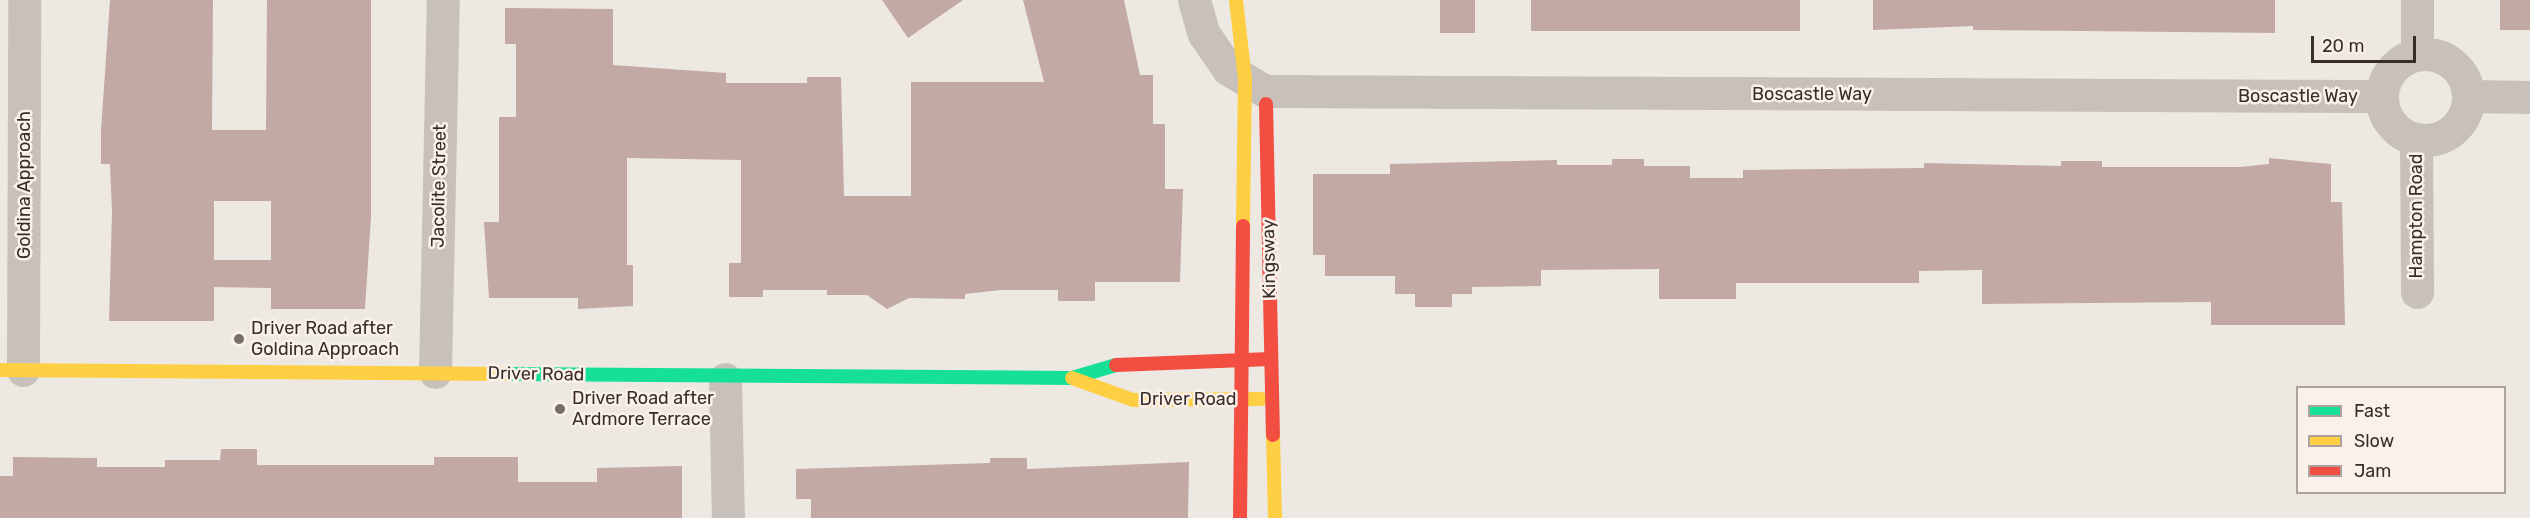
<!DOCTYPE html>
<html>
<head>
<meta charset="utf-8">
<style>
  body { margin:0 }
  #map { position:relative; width:2530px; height:518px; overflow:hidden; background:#eee8e3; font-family:Rubik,sans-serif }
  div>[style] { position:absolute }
  .building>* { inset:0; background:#c2a9a4; transform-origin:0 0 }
  .street>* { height:33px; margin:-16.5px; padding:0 16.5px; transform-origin:16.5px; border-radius:16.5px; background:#c8c0bb }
  .street>.ring { margin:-16.5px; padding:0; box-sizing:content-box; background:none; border:33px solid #c8c0bb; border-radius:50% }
  .fast>* { height:14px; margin:-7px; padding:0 7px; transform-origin:7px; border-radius:7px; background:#16e098 }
  .slow>* { height:14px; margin:-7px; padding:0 7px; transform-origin:7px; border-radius:7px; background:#ffcf43 }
  .jam>* { height:14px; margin:-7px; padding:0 7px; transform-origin:7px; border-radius:7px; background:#f24e42 }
  .dots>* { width:16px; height:16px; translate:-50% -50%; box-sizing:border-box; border:3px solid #fbf1eb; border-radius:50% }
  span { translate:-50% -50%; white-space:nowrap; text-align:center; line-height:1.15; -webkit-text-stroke:5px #fbf1eb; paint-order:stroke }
  .street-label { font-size:18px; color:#392c29 }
  .poi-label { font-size:18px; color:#392c29 }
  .left { translate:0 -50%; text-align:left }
  .legend { position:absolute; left:2296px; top:386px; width:210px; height:108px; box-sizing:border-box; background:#fbf1eb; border:2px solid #ada29d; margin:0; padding:8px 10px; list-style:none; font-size:18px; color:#392c29 }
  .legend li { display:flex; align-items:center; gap:12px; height:30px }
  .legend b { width:30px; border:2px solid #ada29d }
  .scale { position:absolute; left:2311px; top:36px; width:105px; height:27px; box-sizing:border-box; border:3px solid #392c29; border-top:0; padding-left:8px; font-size:18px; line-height:21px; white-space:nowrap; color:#392c29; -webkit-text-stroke:4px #fbf1eb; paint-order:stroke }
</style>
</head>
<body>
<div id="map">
  <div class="building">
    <div style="clip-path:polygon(evenodd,110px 0,213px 0,212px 130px,266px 130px,267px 0,371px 0,371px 217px,365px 309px,271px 309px,271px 288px,214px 287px,214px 321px,109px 321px,112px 212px,110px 164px,101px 164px,101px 130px,110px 0,214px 201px,271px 201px,271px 260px,214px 260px,214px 201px)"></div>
    <div style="clip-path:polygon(882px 0,963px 0,908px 38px)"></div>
    <div style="clip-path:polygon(1023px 0,1124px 0,1140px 75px,1153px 75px,1153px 124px,1165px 124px,1165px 189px,1183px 189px,1180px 282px,1095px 282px,1095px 301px,1058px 301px,1058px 290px,1001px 290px,965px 294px,965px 299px,909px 298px,887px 309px,867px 295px,827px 295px,827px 290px,763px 290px,763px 297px,729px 297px,729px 263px,741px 263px,741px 160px,627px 158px,627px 265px,633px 265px,633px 306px,578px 309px,578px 298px,489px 298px,484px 222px,499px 222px,499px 117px,516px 117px,516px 44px,505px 44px,505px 8px,613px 9px,613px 65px,726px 73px,726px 83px,807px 83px,807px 77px,841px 77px,844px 196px,911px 196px,911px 82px,1044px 82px)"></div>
    <div style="left:1440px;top:0;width:35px;height:33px"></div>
    <div style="left:1531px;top:0;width:269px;height:31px"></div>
    <div style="clip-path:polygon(1873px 0,2275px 0,2275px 33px,1973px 30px,1973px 26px,1873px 30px)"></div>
    <div style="left:2500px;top:0;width:30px;height:30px"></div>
    <div style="clip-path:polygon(2269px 158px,2331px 164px,2331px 202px,2342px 202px,2345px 325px,2211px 325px,2211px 302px,1982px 304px,1982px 270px,1919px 271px,1919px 283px,1736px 283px,1736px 299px,1659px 299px,1659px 269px,1541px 270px,1541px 286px,1472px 287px,1472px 294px,1452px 294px,1452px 307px,1415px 307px,1415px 294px,1395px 294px,1395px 276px,1325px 276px,1325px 255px,1313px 255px,1313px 174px,1390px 174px,1390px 164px,1557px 160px,1557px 165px,1612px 165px,1612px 159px,1644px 159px,1644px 166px,1690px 166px,1690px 178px,1743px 178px,1743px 170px,1924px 168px,1924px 163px,2061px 166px,2061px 161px,2102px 161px,2102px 167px,2240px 167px,2269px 164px)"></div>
    <div style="clip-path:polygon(221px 449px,257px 449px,257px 465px,434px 465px,434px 457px,518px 457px,518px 482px,597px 482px,597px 468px,682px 466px,682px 518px,0 518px,0 476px,13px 476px,13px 457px,97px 458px,97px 467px,165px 467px,165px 460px,220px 460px)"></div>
    <div style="clip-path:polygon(990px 458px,1027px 458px,1027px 469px,1189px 462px,1188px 518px,811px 518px,811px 499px,796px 499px,796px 469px,990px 463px)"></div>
  </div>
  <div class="street">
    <div style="left:1194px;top:0;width:35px;rotate:74deg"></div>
    <div style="left:1204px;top:34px;width:42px;rotate:55.6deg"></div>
    <div style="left:1228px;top:69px;width:43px;rotate:30.7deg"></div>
    <div style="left:1265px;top:91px;width:1117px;rotate:0.26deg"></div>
    <div style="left:2417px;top:54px;width:54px;rotate:-90deg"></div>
    <div class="ring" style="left:2382px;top:54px;width:53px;height:53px"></div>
    <div style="left:2469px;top:96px;width:61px;rotate:0.9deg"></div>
    <div style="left:2416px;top:139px;width:153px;rotate:89.6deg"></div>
    <div style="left:23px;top:370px;width:370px;rotate:-89.8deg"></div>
    <div style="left:435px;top:372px;width:372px;rotate:-88.8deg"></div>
    <div style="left:725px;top:379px;width:139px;rotate:88.8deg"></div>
  </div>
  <div class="fast">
    <div style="left:505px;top:374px;width:567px;rotate:0.4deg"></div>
    <div style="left:1072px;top:378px;width:46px;rotate:-16.5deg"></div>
  </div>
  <div class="slow">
    <div style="left:1236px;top:0;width:80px;rotate:83.5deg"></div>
    <div style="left:1245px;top:79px;width:147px;rotate:90.8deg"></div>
    <div style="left:0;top:370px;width:505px;rotate:0.45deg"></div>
    <div style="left:1072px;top:378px;width:65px;rotate:19.8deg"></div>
    <div style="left:1133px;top:400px;width:128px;rotate:-0.4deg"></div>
    <div style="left:1273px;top:435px;width:83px;rotate:88.6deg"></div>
  </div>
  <div class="jam">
    <div style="left:1266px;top:104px;width:331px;rotate:88.8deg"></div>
    <div style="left:1116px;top:365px;width:155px;rotate:-2.2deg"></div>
    <div style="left:1240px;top:518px;width:292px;rotate:-89.4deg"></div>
  </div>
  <div class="dots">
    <div style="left:239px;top:339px;background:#786e6a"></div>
    <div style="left:560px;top:409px;background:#786e6a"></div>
  </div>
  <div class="street-label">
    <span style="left:1812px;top:94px">Boscastle Way</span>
    <span style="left:2298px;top:96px">Boscastle Way</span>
    <span style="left:24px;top:185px;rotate:-90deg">Goldina Approach</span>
    <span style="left:439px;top:186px;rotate:-89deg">Jacolite Street</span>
    <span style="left:2416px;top:216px;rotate:-90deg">Hampton Road</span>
    <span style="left:1269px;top:259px;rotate:-91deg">Kingsway</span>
    <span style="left:536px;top:374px;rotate:1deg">Driver Road</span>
    <span style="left:1188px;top:399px">Driver Road</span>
  </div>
  <div class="poi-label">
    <span class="left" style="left:251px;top:339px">Driver Road after<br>Goldina Approach</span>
    <span class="left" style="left:572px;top:409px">Driver Road after<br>Ardmore Terrace</span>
  </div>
  <ul class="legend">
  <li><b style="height:8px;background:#16e098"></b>Fast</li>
  <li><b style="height:8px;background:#ffcf43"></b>Slow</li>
  <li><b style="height:8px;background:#f24e42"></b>Jam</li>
  </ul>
  <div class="scale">20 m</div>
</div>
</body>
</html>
